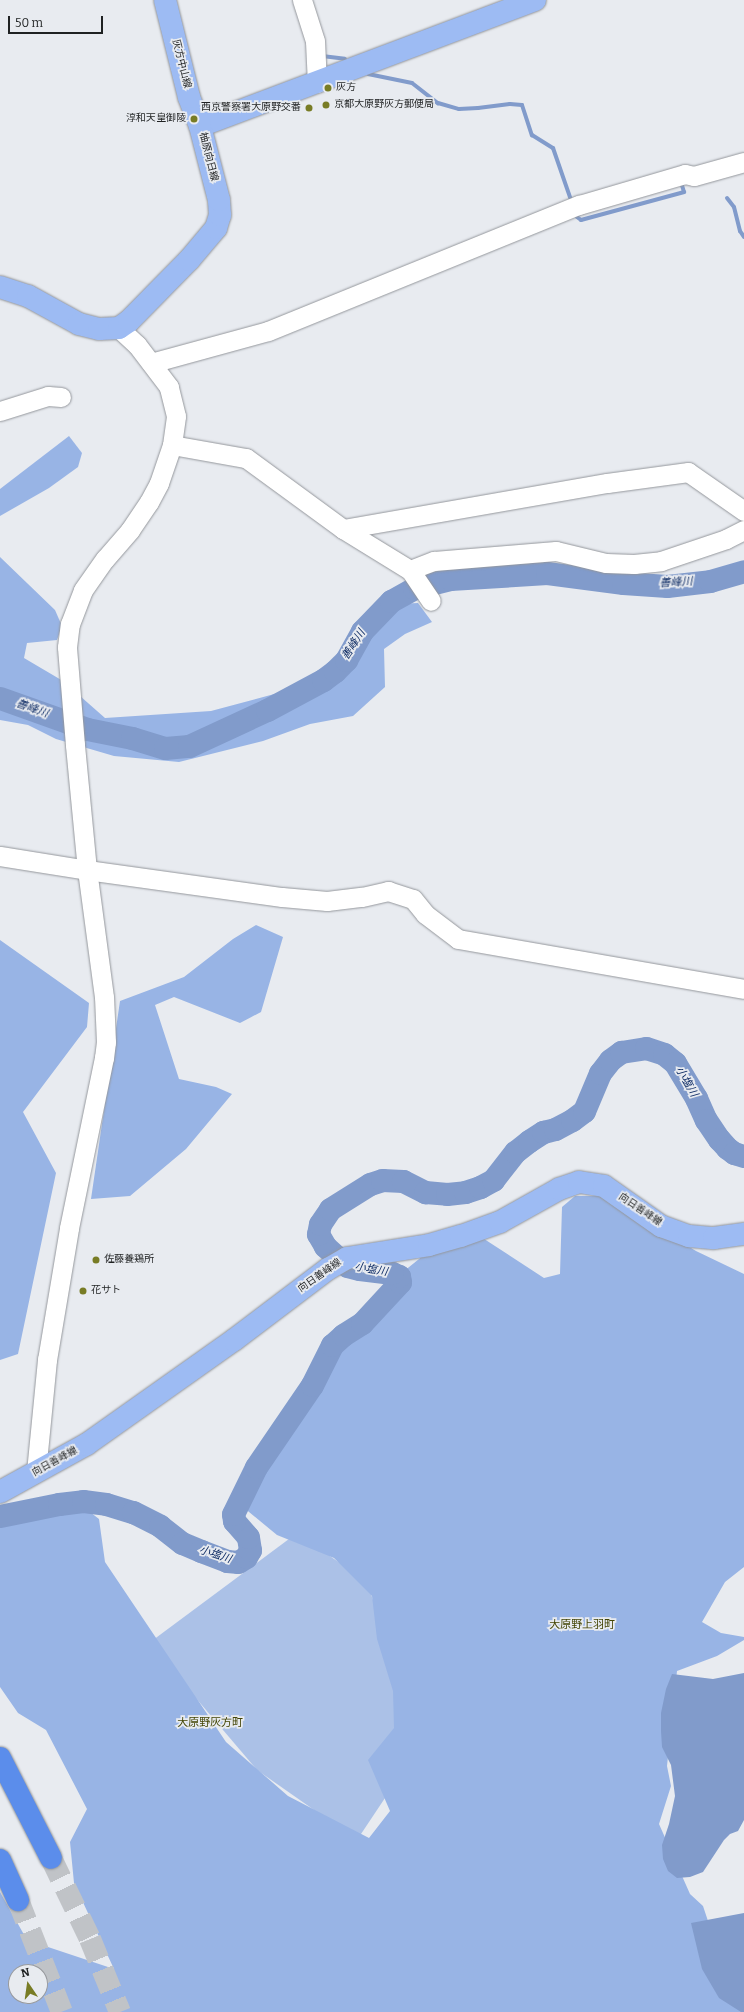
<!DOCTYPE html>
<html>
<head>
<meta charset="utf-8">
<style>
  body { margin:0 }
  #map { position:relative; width:744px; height:2012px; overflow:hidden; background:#e8ebf0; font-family:Bitter,"Noto Sans JP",serif }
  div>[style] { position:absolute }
  .green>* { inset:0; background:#abc1e7 }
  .forest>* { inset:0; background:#98b4e5 }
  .water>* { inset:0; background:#819bcb }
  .stream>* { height:4px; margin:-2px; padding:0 2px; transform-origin:2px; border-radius:2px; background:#819bcb }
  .river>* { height:23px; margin:-11.5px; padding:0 11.5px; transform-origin:11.5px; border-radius:11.5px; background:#819bcb }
  .highway-tunnel>* { height:22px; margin-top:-11px; transform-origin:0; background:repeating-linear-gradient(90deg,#c0c3c7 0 22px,transparent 0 33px) }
  .roads { filter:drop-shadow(0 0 1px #94979c) drop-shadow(0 0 1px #94979c) }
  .minor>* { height:19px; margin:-9.5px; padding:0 9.5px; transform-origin:9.5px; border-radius:9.5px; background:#fff }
  .major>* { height:22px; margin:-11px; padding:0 11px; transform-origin:11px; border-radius:11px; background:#9dbbf3 }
  .highway>* { height:22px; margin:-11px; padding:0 11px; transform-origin:11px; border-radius:11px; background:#5b8deb }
  .dots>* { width:11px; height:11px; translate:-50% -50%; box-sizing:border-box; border:2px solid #e8ebf0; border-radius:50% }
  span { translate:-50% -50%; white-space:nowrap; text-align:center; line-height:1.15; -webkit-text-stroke:3.5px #e8ebf0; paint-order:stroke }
  .street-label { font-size:10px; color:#1f2122 }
  .poi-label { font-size:10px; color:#1f2122 }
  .left { translate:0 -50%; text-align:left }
  .right { translate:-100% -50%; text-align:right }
  .water-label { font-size:11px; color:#0d2b64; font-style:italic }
  .neighbourhood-label { font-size:11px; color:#444606 }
  .north { position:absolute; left:8px; top:1964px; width:40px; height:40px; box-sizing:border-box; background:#e8ebf0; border:1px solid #989a9e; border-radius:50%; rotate:347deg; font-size:11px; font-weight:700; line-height:16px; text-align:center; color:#1f2122 }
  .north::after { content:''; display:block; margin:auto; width:14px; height:18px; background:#787c25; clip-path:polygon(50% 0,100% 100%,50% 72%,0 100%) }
  .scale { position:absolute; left:8px; top:16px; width:95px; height:18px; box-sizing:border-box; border:2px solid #1f2122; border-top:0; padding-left:5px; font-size:12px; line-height:14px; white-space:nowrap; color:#1f2122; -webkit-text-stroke:3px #e8ebf0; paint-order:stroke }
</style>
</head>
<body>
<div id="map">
  <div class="green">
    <div style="clip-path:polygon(297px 1533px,367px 1582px,414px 1723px,387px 1795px,357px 1840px,257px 1770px,149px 1643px)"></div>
  </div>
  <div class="forest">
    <div style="clip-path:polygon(69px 436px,82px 453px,78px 467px,49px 488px,0 516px,0 489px)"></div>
    <div style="clip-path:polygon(0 557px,55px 610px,62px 626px,57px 640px,27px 643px,24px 658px,63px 681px,105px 718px,211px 711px,278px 693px,319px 689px,364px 644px,397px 604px,418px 603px,432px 622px,405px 634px,384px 649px,385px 687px,353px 716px,310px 724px,263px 741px,179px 762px,114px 756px,56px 739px,28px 725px,0 720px)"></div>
    <div style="clip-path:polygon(256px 925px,283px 937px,261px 1012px,240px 1023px,174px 997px,155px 1005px,179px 1079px,216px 1087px,232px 1094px,186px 1149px,130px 1196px,91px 1199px,120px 1001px,184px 977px,233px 939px)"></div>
    <div style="clip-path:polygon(0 940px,89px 1003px,87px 1027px,23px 1112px,56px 1173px,18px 1354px,0 1360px)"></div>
    <div style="clip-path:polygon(evenodd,575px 1196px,605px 1196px,696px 1251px,744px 1274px,744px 1567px,725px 1582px,702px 1622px,721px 1633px,744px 1637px,744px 1640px,717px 1656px,677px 1671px,667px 1766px,671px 1786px,659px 1824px,690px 1894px,703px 1906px,726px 1975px,743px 2012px,0 2012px,0 1892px,27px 1940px,114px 1969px,74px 1883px,70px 1842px,87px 1809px,46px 1730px,18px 1713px,0 1687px,0 1513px,73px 1499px,99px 1519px,105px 1562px,226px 1742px,288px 1796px,369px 1838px,390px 1811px,368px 1760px,394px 1728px,393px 1691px,377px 1639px,372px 1596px,334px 1558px,277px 1535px,243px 1507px,331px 1357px,388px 1284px,424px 1255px,478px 1235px,544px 1278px,560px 1274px,562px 1207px,575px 1196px,16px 1972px,40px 1972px,40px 1996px,16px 1996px,16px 1972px)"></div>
  </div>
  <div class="water">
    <div style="clip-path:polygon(744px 1673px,744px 1820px,738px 1831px,730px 1834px,724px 1840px,703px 1872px,690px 1877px,677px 1878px,668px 1871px,663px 1859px,662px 1845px,669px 1824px,675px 1796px,671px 1765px,662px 1747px,661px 1731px,661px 1713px,666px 1689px,672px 1674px,713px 1679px)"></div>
    <div style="clip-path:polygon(744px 1913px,744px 2012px,741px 2012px,719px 1998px,702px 1969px,691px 1923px)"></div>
  </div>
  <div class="stream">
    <div style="left:322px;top:56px;width:23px;rotate:7deg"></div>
    <div style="left:368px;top:74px;width:45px;rotate:11.6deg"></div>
    <div style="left:412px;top:83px;width:33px;rotate:38deg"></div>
    <div style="left:438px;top:103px;width:22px;rotate:16deg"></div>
    <div style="left:459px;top:109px;width:19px;rotate:-3deg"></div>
    <div style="left:478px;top:108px;width:32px;rotate:-7deg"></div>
    <div style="left:510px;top:104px;width:12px;rotate:5deg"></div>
    <div style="left:522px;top:105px;width:32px;rotate:72deg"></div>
    <div style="left:532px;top:135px;width:25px;rotate:32deg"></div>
    <div style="left:553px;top:148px;width:58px;rotate:70.9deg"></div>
    <div style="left:727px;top:198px;width:11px;rotate:52deg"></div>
    <div style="left:734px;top:207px;width:25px;rotate:76deg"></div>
    <div style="left:740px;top:231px;width:7px;rotate:56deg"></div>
    <div style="left:575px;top:211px;width:6px;rotate:72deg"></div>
    <div style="left:577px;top:217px;width:5px;rotate:37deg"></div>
    <div style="left:581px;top:220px;width:107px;rotate:-15.2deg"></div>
    <div style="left:684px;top:192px;width:10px;rotate:-107deg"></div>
  </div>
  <div class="river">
    <div style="left:0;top:698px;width:92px;rotate:19.6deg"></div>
    <div style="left:87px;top:729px;width:46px;rotate:11.3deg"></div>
    <div style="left:132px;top:738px;width:34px;rotate:17deg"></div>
    <div style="left:165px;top:748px;width:24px;rotate:-5deg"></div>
    <div style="left:189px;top:746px;width:86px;rotate:-24.8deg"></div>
    <div style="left:267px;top:710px;width:64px;rotate:-28.2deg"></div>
    <div style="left:323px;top:680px;width:15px;rotate:-37deg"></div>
    <div style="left:335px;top:671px;width:16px;rotate:-45deg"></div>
    <div style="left:346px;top:660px;width:33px;rotate:-61deg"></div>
    <div style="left:362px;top:631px;width:42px;rotate:-46deg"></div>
    <div style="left:391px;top:601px;width:26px;rotate:-29deg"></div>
    <div style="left:414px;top:588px;width:37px;rotate:-14deg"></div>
    <div style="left:450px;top:579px;width:97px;rotate:-3.5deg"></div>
    <div style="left:547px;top:573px;width:77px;rotate:7.5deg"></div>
    <div style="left:623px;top:583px;width:44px;rotate:3.9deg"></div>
    <div style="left:667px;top:586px;width:43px;rotate:-6.6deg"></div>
    <div style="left:710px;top:581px;width:35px;rotate:-16deg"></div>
    <div style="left:0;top:1516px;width:60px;rotate:-11.5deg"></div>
    <div style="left:59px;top:1504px;width:24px;rotate:-7deg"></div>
    <div style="left:83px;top:1501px;width:23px;rotate:7deg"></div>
    <div style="left:106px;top:1504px;width:28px;rotate:17deg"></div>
    <div style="left:133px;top:1512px;width:30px;rotate:27deg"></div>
    <div style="left:160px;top:1526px;width:28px;rotate:38deg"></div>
    <div style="left:182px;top:1543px;width:21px;rotate:23deg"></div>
    <div style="left:201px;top:1551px;width:28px;rotate:21deg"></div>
    <div style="left:227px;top:1561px;width:11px;rotate:5deg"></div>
    <div style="left:238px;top:1562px;width:9px;rotate:-32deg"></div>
    <div style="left:246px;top:1557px;width:8px;rotate:-60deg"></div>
    <div style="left:250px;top:1550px;width:13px;rotate:-99deg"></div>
    <div style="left:248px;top:1537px;width:21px;rotate:-131deg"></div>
    <div style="left:234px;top:1521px;width:7px;rotate:-98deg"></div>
    <div style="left:233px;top:1514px;width:52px;rotate:-63.9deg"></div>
    <div style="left:256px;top:1467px;width:99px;rotate:-55.7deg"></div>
    <div style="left:312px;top:1385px;width:45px;rotate:-63.4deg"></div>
    <div style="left:332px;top:1345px;width:15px;rotate:-42deg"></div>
    <div style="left:343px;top:1335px;width:22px;rotate:-32deg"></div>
    <div style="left:362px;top:1323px;width:56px;rotate:-47.2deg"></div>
    <div style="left:400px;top:1282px;width:6px;rotate:-99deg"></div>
    <div style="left:399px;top:1276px;width:8px;rotate:-157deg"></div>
    <div style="left:392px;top:1273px;width:33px;rotate:-173deg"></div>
    <div style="left:359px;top:1269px;width:12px;rotate:-166deg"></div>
    <div style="left:347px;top:1266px;width:30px;rotate:-138deg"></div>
    <div style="left:325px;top:1246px;width:14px;rotate:-120deg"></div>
    <div style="left:318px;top:1234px;width:10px;rotate:-79deg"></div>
    <div style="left:320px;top:1224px;width:18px;rotate:-56deg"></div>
    <div style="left:330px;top:1209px;width:47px;rotate:-32deg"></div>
    <div style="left:370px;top:1184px;width:13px;rotate:-18deg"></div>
    <div style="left:382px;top:1180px;width:21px;rotate:3deg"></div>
    <div style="left:403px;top:1181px;width:25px;rotate:27deg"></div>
    <div style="left:425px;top:1192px;width:22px;rotate:5deg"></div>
    <div style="left:447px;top:1194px;width:18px;rotate:-6deg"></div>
    <div style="left:465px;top:1192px;width:16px;rotate:-18deg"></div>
    <div style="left:480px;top:1187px;width:15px;rotate:-28deg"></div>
    <div style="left:493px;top:1180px;width:36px;rotate:-52deg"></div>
    <div style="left:515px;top:1152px;width:18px;rotate:-38deg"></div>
    <div style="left:529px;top:1141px;width:17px;rotate:-33deg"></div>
    <div style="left:543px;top:1132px;width:12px;rotate:-14deg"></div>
    <div style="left:555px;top:1129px;width:19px;rotate:-28deg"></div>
    <div style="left:572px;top:1120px;width:15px;rotate:-37deg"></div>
    <div style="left:584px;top:1111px;width:41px;rotate:-67.2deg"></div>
    <div style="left:600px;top:1073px;width:16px;rotate:-52deg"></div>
    <div style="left:610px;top:1060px;width:14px;rotate:-36deg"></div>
    <div style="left:621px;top:1052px;width:25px;rotate:-9deg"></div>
    <div style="left:646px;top:1048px;width:19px;rotate:18deg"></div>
    <div style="left:664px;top:1054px;width:14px;rotate:39deg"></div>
    <div style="left:675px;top:1063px;width:41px;rotate:59deg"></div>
    <div style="left:696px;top:1098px;width:24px;rotate:66deg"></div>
    <div style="left:706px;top:1120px;width:23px;rotate:56deg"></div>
    <div style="left:719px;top:1139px;width:12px;rotate:48deg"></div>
    <div style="left:727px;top:1148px;width:9px;rotate:36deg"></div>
    <div style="left:734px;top:1153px;width:10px;rotate:17deg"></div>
  </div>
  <div class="highway-tunnel">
    <div style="left:51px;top:1858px;width:90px;rotate:64.3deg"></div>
    <div style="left:90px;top:1939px;width:79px;rotate:67.7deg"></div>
    <div style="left:18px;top:1900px;width:120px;rotate:68.6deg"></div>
  </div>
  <div class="roads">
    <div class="minor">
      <div style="left:302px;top:0;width:43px;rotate:72.4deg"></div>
      <div style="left:315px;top:41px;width:42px;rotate:87.3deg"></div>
      <div style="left:151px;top:363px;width:121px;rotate:-15.3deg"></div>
      <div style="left:268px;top:331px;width:336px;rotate:-22.1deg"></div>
      <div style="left:579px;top:205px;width:110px;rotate:-16.3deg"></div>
      <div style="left:685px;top:174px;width:9px;rotate:13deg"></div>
      <div style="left:694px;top:176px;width:52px;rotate:-15.6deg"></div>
      <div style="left:0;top:411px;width:50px;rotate:-17.4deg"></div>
      <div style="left:48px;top:396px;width:13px;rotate:4deg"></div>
      <div style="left:172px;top:445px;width:75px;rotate:10deg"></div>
      <div style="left:246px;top:458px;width:120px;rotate:36.2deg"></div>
      <div style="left:343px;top:529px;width:79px;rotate:31.5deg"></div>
      <div style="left:410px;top:570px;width:37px;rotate:56deg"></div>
      <div style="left:343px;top:529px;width:268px;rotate:-9.9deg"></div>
      <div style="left:607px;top:483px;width:82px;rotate:-7.7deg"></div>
      <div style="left:688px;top:472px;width:68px;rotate:34.9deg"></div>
      <div style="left:410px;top:570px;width:26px;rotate:-21deg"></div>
      <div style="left:434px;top:561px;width:122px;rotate:-4.7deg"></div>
      <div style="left:556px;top:551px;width:51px;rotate:13.5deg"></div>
      <div style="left:606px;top:563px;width:28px;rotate:2deg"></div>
      <div style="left:634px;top:564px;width:27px;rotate:-6deg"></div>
      <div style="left:661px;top:561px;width:69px;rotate:-18.7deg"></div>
      <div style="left:726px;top:539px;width:20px;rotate:-27deg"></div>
      <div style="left:0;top:856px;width:88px;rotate:9.1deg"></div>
      <div style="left:87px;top:870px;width:197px;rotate:7.9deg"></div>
      <div style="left:282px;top:897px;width:45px;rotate:5.1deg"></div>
      <div style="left:327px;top:901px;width:35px;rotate:-7deg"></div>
      <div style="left:362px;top:897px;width:27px;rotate:-13deg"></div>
      <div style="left:388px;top:891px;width:26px;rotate:18deg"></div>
      <div style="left:413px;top:899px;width:19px;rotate:51deg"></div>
      <div style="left:425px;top:914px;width:41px;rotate:37.1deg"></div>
      <div style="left:458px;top:939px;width:290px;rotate:9.9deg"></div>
      <div style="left:36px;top:1472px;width:113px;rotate:-84.4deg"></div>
      <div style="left:47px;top:1360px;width:134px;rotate:-80.5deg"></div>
      <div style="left:69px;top:1228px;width:174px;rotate:-78.4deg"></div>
      <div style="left:104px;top:1058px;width:16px;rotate:-83deg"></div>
      <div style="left:106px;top:1042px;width:45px;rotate:-92.5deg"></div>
      <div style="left:104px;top:997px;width:128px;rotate:-97.6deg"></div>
      <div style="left:87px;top:870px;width:126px;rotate:-95.5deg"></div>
      <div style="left:75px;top:745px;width:98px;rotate:-94.7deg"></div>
      <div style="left:67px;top:647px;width:23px;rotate:-83deg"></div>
      <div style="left:70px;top:624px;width:36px;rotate:-69deg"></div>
      <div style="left:83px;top:590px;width:38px;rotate:-55deg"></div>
      <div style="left:105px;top:559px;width:38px;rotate:-49deg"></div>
      <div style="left:130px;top:530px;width:34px;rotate:-56deg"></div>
      <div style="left:149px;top:502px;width:21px;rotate:-62deg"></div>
      <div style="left:159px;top:483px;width:40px;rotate:-71.1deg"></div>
      <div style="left:172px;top:445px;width:29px;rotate:-82deg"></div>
      <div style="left:176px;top:416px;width:30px;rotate:-104deg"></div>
      <div style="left:169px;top:387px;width:53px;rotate:-127.3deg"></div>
      <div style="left:137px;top:345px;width:25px;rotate:-137deg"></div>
    </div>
    <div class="major">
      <div style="left:200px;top:126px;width:358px;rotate:-20.6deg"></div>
      <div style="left:0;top:287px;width:29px;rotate:18deg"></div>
      <div style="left:28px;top:296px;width:58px;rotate:28.8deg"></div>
      <div style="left:79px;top:324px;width:21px;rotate:14deg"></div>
      <div style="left:99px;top:329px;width:20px;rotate:-3deg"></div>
      <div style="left:119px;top:328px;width:12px;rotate:-35deg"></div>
      <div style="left:129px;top:321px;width:86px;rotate:-45.5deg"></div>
      <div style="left:189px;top:260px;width:42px;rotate:-49.8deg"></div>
      <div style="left:216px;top:228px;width:14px;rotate:-73deg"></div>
      <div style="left:220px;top:215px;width:15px;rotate:-94deg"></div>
      <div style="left:219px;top:200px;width:76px;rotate:-104.4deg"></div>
      <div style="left:200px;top:126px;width:31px;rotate:-111deg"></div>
      <div style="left:189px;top:97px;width:100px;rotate:-103.9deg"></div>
      <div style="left:0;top:1492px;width:99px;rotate:-28.9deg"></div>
      <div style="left:87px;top:1444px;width:180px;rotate:-35.3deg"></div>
      <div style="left:234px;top:1340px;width:118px;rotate:-37.1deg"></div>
      <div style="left:328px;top:1269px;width:22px;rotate:-30deg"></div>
      <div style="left:347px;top:1258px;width:83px;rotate:-9deg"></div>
      <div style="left:429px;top:1245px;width:33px;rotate:-16deg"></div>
      <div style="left:461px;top:1236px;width:41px;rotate:-19.7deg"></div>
      <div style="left:500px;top:1222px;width:68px;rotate:-29.2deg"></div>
      <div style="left:559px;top:1189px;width:21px;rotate:-19deg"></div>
      <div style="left:579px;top:1182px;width:25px;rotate:9deg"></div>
      <div style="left:604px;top:1186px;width:70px;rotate:35.1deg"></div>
      <div style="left:661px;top:1226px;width:30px;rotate:20deg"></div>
      <div style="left:689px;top:1236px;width:25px;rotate:5deg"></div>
      <div style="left:714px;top:1238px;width:30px;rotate:-8deg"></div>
    </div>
    <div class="highway">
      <div style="left:0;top:1758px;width:112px;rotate:63deg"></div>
      <div style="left:0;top:1860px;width:44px;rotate:65.8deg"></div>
    </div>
  </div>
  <div class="dots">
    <div style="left:328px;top:88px;background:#787c25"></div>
    <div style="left:326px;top:105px;background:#787c25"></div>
    <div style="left:309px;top:108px;background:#787c25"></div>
    <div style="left:194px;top:119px;background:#787c25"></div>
    <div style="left:96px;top:1260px;background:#787c25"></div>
    <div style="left:83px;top:1291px;background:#787c25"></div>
  </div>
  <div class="street-label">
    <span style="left:181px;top:64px;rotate:76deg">灰方中山線</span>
    <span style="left:208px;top:157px;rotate:76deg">柚原向日線</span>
    <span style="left:640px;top:1210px;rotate:34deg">向日善峰線</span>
    <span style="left:320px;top:1276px;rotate:-35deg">向日善峰線</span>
    <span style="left:55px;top:1462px;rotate:-29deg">向日善峰線</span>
  </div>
  <div class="poi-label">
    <span class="left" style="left:336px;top:88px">灰方</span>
    <span class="left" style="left:334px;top:105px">京都大原野灰方郵便局</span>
    <span class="right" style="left:301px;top:108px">西京警察署大原野交番</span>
    <span class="right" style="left:186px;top:119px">淳和天皇御陵</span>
    <span class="left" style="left:104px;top:1260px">佐藤養鶏所</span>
    <span class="left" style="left:91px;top:1291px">花サト</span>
  </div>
  <div class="water-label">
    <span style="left:676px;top:583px;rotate:-3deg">善峰川</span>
    <span style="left:354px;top:645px;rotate:-57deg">善峰川</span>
    <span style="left:32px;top:709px;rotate:20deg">善峰川</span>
    <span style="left:686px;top:1082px;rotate:60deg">小塩川</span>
    <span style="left:371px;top:1270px;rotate:10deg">小塩川</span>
    <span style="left:215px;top:1555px;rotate:18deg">小塩川</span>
  </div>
  <div class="neighbourhood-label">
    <span style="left:582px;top:1625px">大原野上羽町</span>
    <span style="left:210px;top:1723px">大原野灰方町</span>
  </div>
  <div class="north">N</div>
  <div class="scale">50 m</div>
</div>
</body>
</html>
